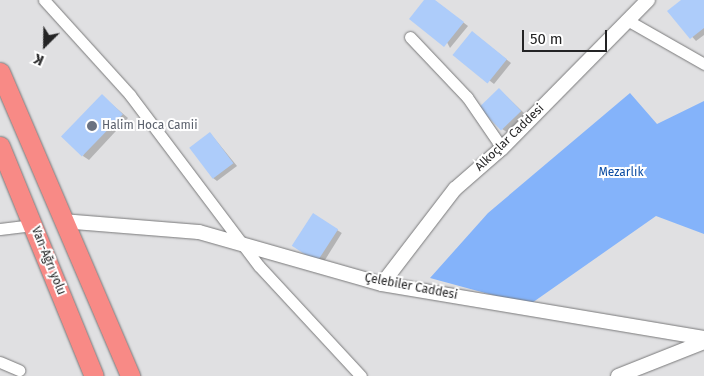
<!DOCTYPE html>
<html>
<head>
<meta charset="utf-8">
<style>
  body { margin:0 }
  #map { position:relative; width:704px; height:376px; overflow:hidden; background:#e0e0e2; font-family:"Fira Sans",sans-serif }
  div>[style] { position:absolute }
  .green>* { inset:0; background:#84b3fa }
  .shadow>* { inset:0; background:#0003; transform-origin:0 0 }
  .building>* { inset:0; background:#adccfa; transform-origin:0 0 }
  .roads { filter:drop-shadow(0 0 1px #79797a) drop-shadow(0 0 1px #79797a) }
  .minor>* { height:11px; margin:-5.5px; padding:0 5.5px; transform-origin:5.5px; border-radius:5.5px; background:#fff }
  .tertiary>* { height:14px; margin:-7px; padding:0 7px; transform-origin:7px; border-radius:7px; background:#fff }
  .trunk>* { height:19px; margin:-9.5px; padding:0 9.5px; transform-origin:9.5px; border-radius:9.5px; background:#f88a86 }
  .dots>* { width:14px; height:14px; translate:-50% -50%; box-sizing:border-box; border:2px solid #fff; border-radius:50% }
  span { translate:-50% -50%; white-space:nowrap; text-align:center; line-height:1.15; -webkit-text-stroke:4px #fff; paint-order:stroke }
  .worship-label { font-size:12px; color:#5b616d }
  .left { translate:0 -50%; text-align:left }
  .street-label { font-size:12px; color:#242425 }
  .park-label { font-size:12px; color:#0c4da3 }
  .north { position:absolute; left:20px; top:20px; width:50px; height:50px; -webkit-text-stroke:4px #fff; paint-order:stroke; rotate:203deg; font-size:14px; font-weight:700; line-height:20px; text-align:center; color:#242425 }
  .north::after { content:''; display:block; margin:auto; width:18px; height:22px; background:#242425; clip-path:polygon(50% 0,100% 100%,50% 72%,0 100%) }
  .scale { position:absolute; left:522px; top:30px; width:85px; height:22px; box-sizing:border-box; border:2px solid #242425; border-top:0; padding-left:6px; font-size:15px; line-height:18px; white-space:nowrap; color:#242425; -webkit-text-stroke:4px #fff; paint-order:stroke }
</style>
</head>
<body>
<div id="map">
  <div class="green">
    <div style="clip-path:polygon(630px 93px,657px 124px,704px 101px,704px 234px,656px 216px,529px 305px,430px 278px,488px 213px)"></div>
  </div>
  <div class="shadow">
    <div style="clip-path:polygon(425px 0,434px 0,468px 26px,450px 48px)"></div>
    <div style="clip-path:polygon(683px 0,704px 0,704px 35px,696px 41px,669px 11px)"></div>
    <div style="clip-path:polygon(477px 36px,511px 63px,494px 84px,455px 54px)"></div>
    <div style="clip-path:polygon(500px 90px,525px 114px,507px 132px,502px 129px)"></div>
    <div style="clip-path:polygon(102px 96px,128px 118px,89px 160px,83px 156px)"></div>
    <div style="clip-path:polygon(210px 133px,237px 166px,217px 181px,213px 178px)"></div>
    <div style="left:313px;top:215px;width:34px;height:35px;rotate:32deg"></div>
  </div>
  <div class="building">
    <div style="clip-path:polygon(424px 0,435px 0,464px 22px,444px 47px,409px 19px)"></div>
    <div style="clip-path:polygon(681px 0,704px 0,704px 28px,690px 39px,667px 11px)"></div>
    <div style="left:472px;top:31px;width:45px;height:31px;rotate:39deg"></div>
    <div style="left:499px;top:88px;width:32px;height:28px;rotate:46deg"></div>
    <div style="left:102px;top:94px;width:29px;height:59px;rotate:44deg"></div>
    <div style="left:210px;top:132px;width:39px;height:26px;rotate:53deg"></div>
    <div style="left:313px;top:213px;width:30px;height:39px;rotate:33deg"></div>
  </div>
  <div class="roads">
    <div class="minor">
      <div style="left:44px;top:0;width:128px;rotate:47.8deg"></div>
      <div style="left:130px;top:95px;width:214px;rotate:53deg"></div>
      <div style="left:259px;top:266px;width:150px;rotate:47.2deg"></div>
      <div style="left:627px;top:20px;width:89px;rotate:29.7deg"></div>
      <div style="left:410px;top:37px;width:83px;rotate:46.5deg"></div>
      <div style="left:467px;top:97px;width:62px;rotate:55.5deg"></div>
      <div style="left:0;top:229px;width:33px;rotate:-7deg"></div>
      <div style="left:0;top:362px;width:21px;rotate:23deg"></div>
    </div>
    <div class="tertiary">
      <div style="left:62px;top:221px;width:137px;rotate:4.6deg"></div>
      <div style="left:199px;top:232px;width:190px;rotate:15.9deg"></div>
      <div style="left:382px;top:284px;width:326px;rotate:9.5deg"></div>
      <div style="left:382px;top:284px;width:120px;rotate:-52.5deg"></div>
      <div style="left:455px;top:189px;width:62px;rotate:-41.1deg"></div>
      <div style="left:502px;top:148px;width:208px;rotate:-45.4deg"></div>
      <div style="left:618px;top:376px;width:92px;rotate:-21.6deg"></div>
    </div>
    <div class="trunk">
      <div style="left:0;top:72px;width:331px;rotate:66.8deg"></div>
      <div style="left:0;top:146px;width:248px;rotate:67.8deg"></div>
    </div>
  </div>
  <div class="dots">
    <div style="left:92px;top:126px;background:#6b7280"></div>
  </div>
  <div class="worship-label">
    <span class="left" style="left:102px;top:126px">Halim Hoca Camii</span>
  </div>
  <div class="street-label">
    <span style="left:510px;top:138px;rotate:-44deg">Alkoçlar Caddesi</span>
    <span style="left:48px;top:261px;rotate:68deg">Van-Ağrı yolu</span>
    <span style="left:411px;top:287px;rotate:11deg">Çelebiler Caddesi</span>
  </div>
  <div class="park-label">
    <span style="left:621px;top:173px">Mezarlık</span>
  </div>
  <div class="north">K</div>
  <div class="scale">50 m</div>
</div>
</body>
</html>
